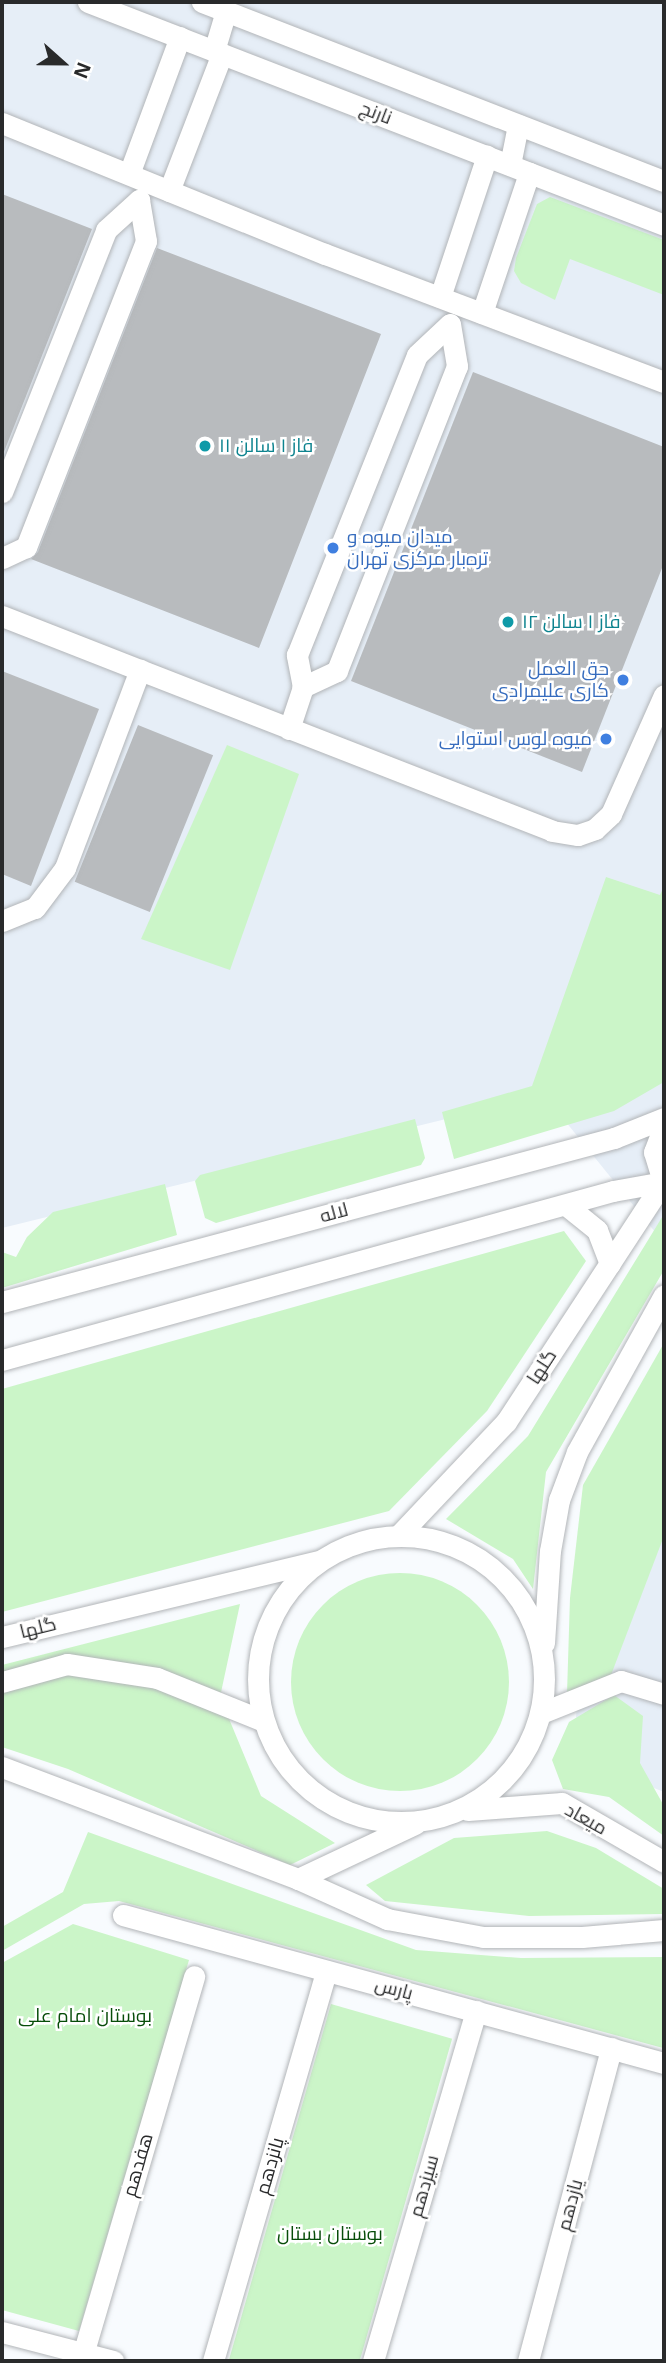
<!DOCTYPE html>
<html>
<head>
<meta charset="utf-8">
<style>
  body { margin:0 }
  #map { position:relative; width:666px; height:2363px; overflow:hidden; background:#f8fbfe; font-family:"Open Sans",Cairo,sans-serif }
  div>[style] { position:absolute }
  .built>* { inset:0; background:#e6eef7 }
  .green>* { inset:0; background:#cbf5c8; transform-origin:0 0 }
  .round { border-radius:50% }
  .building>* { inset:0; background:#b8bbbe; transform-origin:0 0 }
  .roads { filter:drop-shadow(0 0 2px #b2b5b8) drop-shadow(0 0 2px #b2b5b8) }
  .minor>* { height:21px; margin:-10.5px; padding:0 10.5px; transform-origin:10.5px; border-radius:10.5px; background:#fff }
  .minor>.ring { margin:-10.5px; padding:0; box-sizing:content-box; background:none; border:21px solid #fff; border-radius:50% }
  .dots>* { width:19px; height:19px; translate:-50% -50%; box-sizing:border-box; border:4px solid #fff; border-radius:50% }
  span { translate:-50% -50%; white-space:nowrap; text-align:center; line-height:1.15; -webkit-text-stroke:5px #fff; paint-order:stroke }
  .street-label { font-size:19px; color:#292a2b }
  .culture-label { font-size:19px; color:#0d838f }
  .left { translate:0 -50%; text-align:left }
  .shop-label { font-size:19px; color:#366cbe }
  .right { translate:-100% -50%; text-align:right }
  .park-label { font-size:19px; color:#074d09 }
  .frame { position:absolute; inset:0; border:4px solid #292a2b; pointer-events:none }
  .north { position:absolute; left:28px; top:28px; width:70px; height:70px; -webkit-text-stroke:5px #fff; paint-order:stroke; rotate:111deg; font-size:19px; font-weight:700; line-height:28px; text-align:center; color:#292a2b }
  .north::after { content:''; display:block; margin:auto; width:24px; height:32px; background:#292a2b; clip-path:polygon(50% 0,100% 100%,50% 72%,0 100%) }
</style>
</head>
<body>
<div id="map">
  <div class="built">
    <div style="clip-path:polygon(2px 2px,664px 2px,664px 1243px,544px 1095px,2px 1228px)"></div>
    <div style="clip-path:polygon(664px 1358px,664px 1792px,654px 1788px,576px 1717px,595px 1498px)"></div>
  </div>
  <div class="green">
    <div style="clip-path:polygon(550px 197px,664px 240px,664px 295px,570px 259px,555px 300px,521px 283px,514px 271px,516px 258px,537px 204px)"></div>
    <div style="clip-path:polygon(227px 745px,299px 774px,230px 970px,141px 939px)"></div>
    <div style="clip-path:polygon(606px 877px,660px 895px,664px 886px,664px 1082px,614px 1111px,454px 1159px,442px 1112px,532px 1086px)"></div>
    <div style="clip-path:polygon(415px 1119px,425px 1158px,421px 1165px,216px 1223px,205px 1218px,195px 1181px,200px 1175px)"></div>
    <div style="clip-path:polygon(165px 1184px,177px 1235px,2px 1288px,2px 1252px,16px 1257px,27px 1237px,53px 1212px)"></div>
    <div style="clip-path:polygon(664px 1214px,664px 1270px,546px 1472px,533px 1589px,513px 1559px,446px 1519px,528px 1436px)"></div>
    <div style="clip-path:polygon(564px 1231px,586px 1261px,487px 1411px,389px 1511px,2px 1612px,2px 1389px)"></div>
    <div style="clip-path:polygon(664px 1343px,664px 1536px,611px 1675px,567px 1693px,570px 1598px,583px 1485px)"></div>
    <div class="round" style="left:291px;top:1573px;width:218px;height:218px"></div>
    <div style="clip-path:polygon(240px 1604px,220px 1697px,261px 1796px,335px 1843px,290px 1865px,68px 1769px,2px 1747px,2px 1665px)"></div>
    <div style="clip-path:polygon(614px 1695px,643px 1716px,640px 1763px,664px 1806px,664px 1836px,609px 1797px,563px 1789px,552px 1760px,569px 1722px)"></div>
    <div style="clip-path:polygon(547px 1831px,596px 1848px,664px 1889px,664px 1914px,529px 1916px,385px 1901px,366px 1885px,454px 1838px)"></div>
    <div style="clip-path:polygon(88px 1832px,416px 1950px,521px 1958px,664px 1957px,663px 2048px,119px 1901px,84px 1904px,2px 1951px,2px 1927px,63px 1892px)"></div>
    <div style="clip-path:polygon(73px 1924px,189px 1960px,79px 2331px,2px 2310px,2px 1963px)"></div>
    <div style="left:331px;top:2004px;width:126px;height:372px;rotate:16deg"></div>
  </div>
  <div class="building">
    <div style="clip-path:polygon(2px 194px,92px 229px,2px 457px)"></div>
    <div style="clip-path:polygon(157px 248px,381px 334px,259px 648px,31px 559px,38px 552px)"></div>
    <div style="clip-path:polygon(473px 372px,664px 447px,664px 563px,582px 772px,351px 681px)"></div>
    <div style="clip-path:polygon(2px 671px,99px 709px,31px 886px,2px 874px)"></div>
    <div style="left:138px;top:725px;width:81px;height:169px;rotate:22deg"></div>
  </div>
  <div class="roads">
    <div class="minor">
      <div style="left:88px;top:2px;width:618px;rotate:21.16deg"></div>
      <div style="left:202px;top:2px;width:495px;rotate:21.2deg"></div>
      <div style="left:214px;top:51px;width:42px;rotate:-73.3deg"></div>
      <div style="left:2px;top:123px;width:349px;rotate:22.1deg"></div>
      <div style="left:325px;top:254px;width:362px;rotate:20.7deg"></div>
      <div style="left:510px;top:165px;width:41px;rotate:-78.7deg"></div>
      <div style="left:129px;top:174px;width:146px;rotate:-69.6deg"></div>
      <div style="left:169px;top:191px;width:147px;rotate:-68.9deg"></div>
      <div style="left:440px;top:297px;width:149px;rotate:-71.6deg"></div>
      <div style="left:482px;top:313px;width:148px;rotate:-71.4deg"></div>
      <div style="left:2px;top:492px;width:282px;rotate:-68.3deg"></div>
      <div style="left:106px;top:230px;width:45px;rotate:-42.3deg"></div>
      <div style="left:139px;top:200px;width:42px;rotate:80.3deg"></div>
      <div style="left:146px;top:241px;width:329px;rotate:111.4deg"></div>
      <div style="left:26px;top:547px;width:26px;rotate:155deg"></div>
      <div style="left:2px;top:616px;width:148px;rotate:21.4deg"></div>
      <div style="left:289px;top:729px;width:44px;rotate:-71.6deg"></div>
      <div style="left:303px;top:687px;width:33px;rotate:-101deg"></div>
      <div style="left:297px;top:655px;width:323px;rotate:-68.2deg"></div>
      <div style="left:417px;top:355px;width:45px;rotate:-43.2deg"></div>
      <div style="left:450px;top:324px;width:43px;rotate:80.5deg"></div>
      <div style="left:457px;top:366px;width:328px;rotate:111.5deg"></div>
      <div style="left:337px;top:671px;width:38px;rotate:155deg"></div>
      <div style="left:2px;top:921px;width:35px;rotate:-22deg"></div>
      <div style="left:35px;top:908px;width:50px;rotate:-53.1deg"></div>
      <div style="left:65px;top:868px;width:212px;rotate:-69.3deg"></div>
      <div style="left:140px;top:670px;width:442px;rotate:21.3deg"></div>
      <div style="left:552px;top:831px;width:26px;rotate:9deg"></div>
      <div style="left:578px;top:835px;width:18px;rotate:-19deg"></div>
      <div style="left:595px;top:829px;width:22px;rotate:-43deg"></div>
      <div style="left:611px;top:814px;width:130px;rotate:-66deg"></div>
      <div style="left:664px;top:1126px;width:28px;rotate:111deg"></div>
      <div style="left:654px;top:1152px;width:34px;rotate:73deg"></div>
      <div style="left:566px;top:1205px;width:40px;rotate:39deg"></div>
      <div style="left:597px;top:1230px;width:36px;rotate:69deg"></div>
      <div style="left:2px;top:1302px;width:634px;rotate:-15deg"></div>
      <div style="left:614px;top:1138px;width:54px;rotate:-21.8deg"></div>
      <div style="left:2px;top:1360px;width:634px;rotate:-15.46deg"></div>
      <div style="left:613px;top:1191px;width:51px;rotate:-10.2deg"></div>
      <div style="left:399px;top:1535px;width:156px;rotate:-46.6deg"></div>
      <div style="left:506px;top:1422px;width:287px;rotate:-56.8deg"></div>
      <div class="ring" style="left:258px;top:1536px;width:265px;height:265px"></div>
      <div style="left:2px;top:1637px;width:325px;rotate:-13.5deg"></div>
      <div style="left:544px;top:1643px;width:92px;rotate:-86.3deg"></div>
      <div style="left:550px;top:1551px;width:52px;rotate:-80deg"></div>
      <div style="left:559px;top:1500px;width:51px;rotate:-69.4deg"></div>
      <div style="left:577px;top:1452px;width:179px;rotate:-61deg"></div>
      <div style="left:2px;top:1682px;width:67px;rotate:-15.5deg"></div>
      <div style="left:67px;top:1664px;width:91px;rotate:8.8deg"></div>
      <div style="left:157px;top:1678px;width:115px;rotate:21.9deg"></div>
      <div style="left:541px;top:1713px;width:86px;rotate:-21.8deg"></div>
      <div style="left:621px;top:1681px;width:45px;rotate:16.8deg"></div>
      <div style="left:2px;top:1767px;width:316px;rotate:20.7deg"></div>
      <div style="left:298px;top:1879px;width:129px;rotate:-25.2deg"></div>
      <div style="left:468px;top:1810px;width:94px;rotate:-4.3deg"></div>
      <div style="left:562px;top:1803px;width:118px;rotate:30deg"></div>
      <div style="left:298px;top:1879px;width:98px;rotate:24.2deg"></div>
      <div style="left:387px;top:1919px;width:98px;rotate:10.6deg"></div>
      <div style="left:483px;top:1937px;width:99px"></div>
      <div style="left:582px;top:1937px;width:82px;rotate:-4.9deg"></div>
      <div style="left:123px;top:1915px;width:561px;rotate:15.3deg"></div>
      <div style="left:2px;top:2332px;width:115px;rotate:14.6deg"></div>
      <div style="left:81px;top:2361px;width:401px;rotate:-73.6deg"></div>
      <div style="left:213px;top:2361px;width:406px;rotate:-73.8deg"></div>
      <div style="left:373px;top:2361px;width:365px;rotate:-73.6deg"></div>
      <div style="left:528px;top:2361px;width:324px;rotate:-75.1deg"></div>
    </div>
  </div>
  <div class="dots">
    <div style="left:205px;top:446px;background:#0f9aa8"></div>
    <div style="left:333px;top:548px;background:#3f7fe0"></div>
    <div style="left:508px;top:622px;background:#0f9aa8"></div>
    <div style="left:623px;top:680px;background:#3f7fe0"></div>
    <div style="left:606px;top:739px;background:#3f7fe0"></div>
  </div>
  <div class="street-label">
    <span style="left:376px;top:113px;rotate:21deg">نارنج</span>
    <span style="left:334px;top:1213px;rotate:-15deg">لاله</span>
    <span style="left:542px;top:1367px;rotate:-57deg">گلها</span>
    <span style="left:38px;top:1628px;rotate:-14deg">گلها</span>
    <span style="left:586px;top:1819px;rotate:29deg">میعاد</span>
    <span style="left:394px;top:1989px;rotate:15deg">پارس</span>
    <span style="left:138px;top:2165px;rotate:-74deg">هفدهم</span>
    <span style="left:270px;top:2166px;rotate:-74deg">پانزدهم</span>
    <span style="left:424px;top:2186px;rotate:-74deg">سیزدهم</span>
    <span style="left:570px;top:2205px;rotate:-75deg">یازدهم</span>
  </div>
  <div class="culture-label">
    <span class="left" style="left:219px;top:446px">فاز ۱ سالن ۱۱</span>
    <span class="left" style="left:522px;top:622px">فاز ۱ سالن ۱۲</span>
  </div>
  <div class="shop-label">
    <span class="left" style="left:347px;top:548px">میدان میوه و<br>تره‌بار مرکزی تهران</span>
    <span class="right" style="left:609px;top:680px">حق العمل<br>کاری علیمرادی</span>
    <span class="right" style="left:592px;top:739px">میوه لوس استوایی</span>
  </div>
  <div class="park-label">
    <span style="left:85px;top:2016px">بوستان امام علی</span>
    <span style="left:330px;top:2234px">بوستان بستان</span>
  </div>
  <div class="frame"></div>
  <div class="north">N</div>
</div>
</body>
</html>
